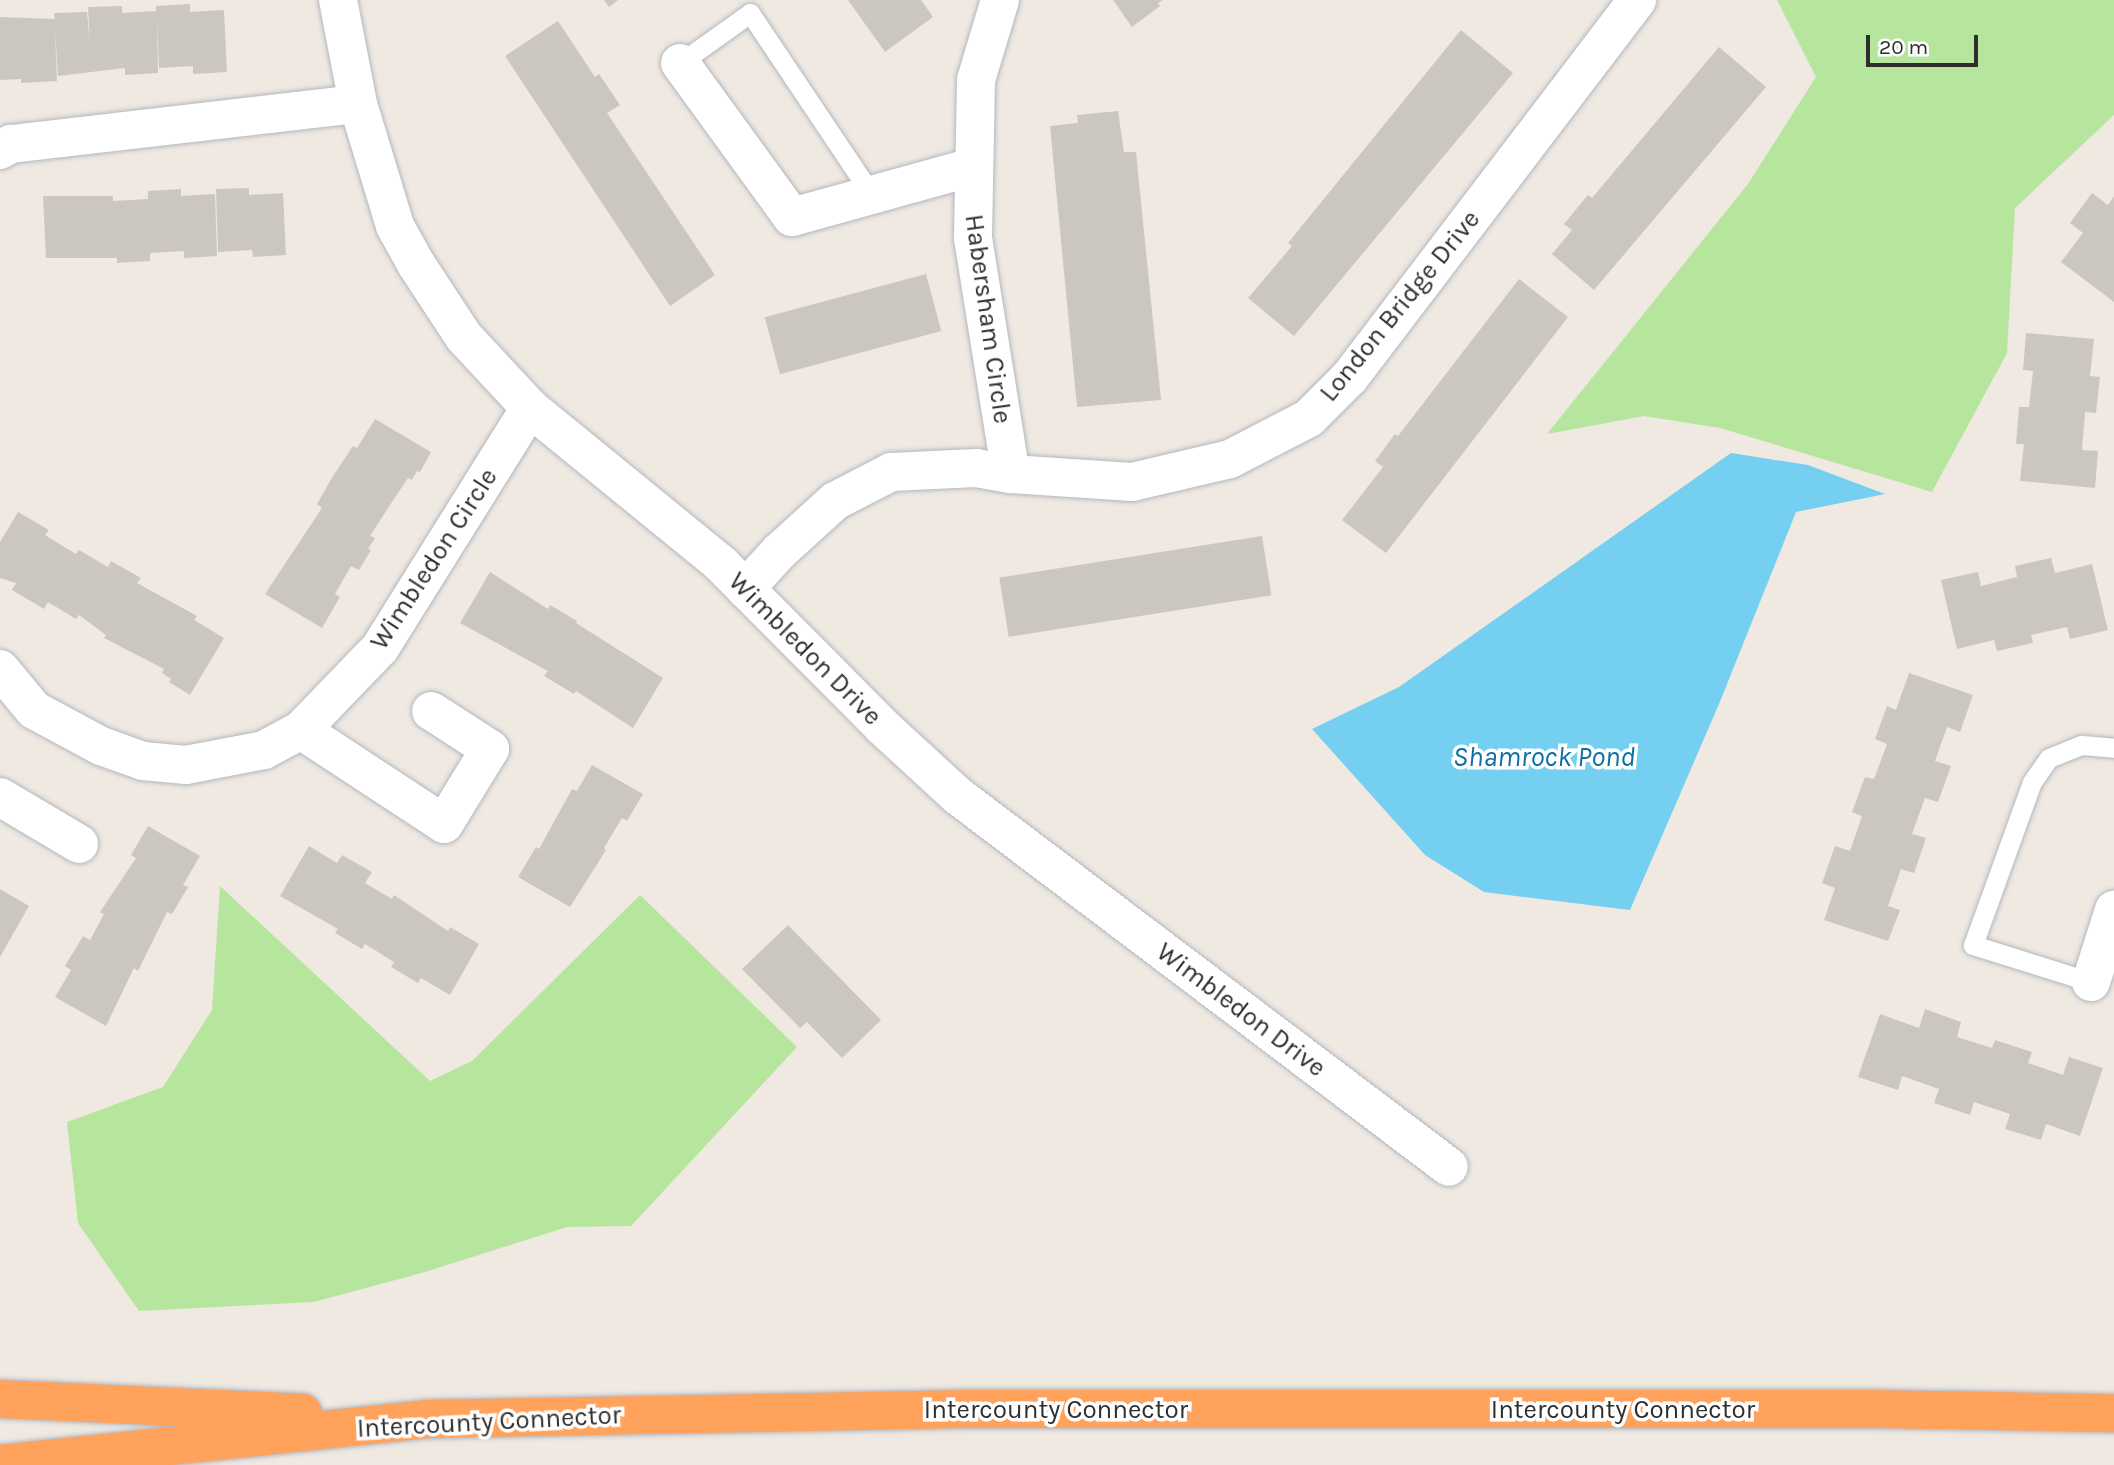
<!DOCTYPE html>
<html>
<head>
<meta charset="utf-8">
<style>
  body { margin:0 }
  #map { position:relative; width:2114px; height:1465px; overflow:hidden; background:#efe9e1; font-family:Karla,sans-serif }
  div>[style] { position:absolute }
  .green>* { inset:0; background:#b6e59e }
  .water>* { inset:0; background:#75cff0 }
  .building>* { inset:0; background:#cbc7bf; transform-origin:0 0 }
  .roads { filter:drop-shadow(0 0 2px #b4b7c1) drop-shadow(0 0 2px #b4b7c1) }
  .lane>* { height:19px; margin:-9.5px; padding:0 9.5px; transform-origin:9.5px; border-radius:9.5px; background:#fff }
  .street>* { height:38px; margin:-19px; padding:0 19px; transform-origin:19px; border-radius:19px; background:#fff }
  .highway>* { height:38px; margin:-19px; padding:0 19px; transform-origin:19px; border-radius:19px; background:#ffa35c }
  span { translate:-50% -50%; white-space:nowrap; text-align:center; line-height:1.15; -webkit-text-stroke:7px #fff; paint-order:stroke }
  .street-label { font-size:26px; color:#2e2e2e }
  .water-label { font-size:28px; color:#0d6fa3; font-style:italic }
  .scale { position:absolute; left:1866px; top:35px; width:112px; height:32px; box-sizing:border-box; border:4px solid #2e2e2e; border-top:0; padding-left:9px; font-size:21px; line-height:24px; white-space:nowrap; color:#2e2e2e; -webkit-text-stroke:5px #fff; paint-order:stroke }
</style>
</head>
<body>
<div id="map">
  <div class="green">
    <div style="clip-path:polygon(1777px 0,2114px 0,2114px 115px,2015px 208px,2007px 353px,1932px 492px,1720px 428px,1644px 416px,1547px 434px,1748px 184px,1816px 77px)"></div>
    <div style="clip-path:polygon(220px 886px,430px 1081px,472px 1061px,640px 895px,797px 1047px,631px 1226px,567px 1227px,425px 1272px,314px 1302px,139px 1311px,78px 1223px,67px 1122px,163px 1087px,212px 1010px)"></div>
  </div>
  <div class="water">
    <div style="clip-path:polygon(1731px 453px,1808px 465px,1885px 494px,1796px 512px,1719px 704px,1630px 910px,1484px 892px,1425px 855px,1312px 729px,1399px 687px)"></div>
  </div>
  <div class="building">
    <div style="clip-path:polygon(604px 0,618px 0,609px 7px)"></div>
    <div style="clip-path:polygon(848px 0,921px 0,933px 17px,885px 52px)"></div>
    <div style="clip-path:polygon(1113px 0,1163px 0,1158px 3px,1160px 6px,1132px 27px)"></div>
    <div style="clip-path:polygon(190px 4px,190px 12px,224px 10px,227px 72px,193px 74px,193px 66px,159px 68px,157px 16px,158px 73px,125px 75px,125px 68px,58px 76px,55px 29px,57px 81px,21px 83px,21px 79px,0 80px,0 17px,55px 19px,54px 13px,87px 12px,90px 44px,88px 7px,122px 6px,122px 13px,156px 11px,156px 6px)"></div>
    <div style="clip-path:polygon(558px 21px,595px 77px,599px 74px,620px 105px,607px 113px,715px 275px,670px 306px,505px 56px)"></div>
    <div style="clip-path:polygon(1461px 30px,1513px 73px,1294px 336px,1248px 298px,1292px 246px,1288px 243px)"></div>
    <div style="clip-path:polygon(1719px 47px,1766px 87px,1594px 290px,1552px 254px,1572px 230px,1564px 224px,1588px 195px,1592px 198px)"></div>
    <div style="clip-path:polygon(1118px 111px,1124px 152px,1136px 152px,1161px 400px,1077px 407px,1050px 126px,1078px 123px,1077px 115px)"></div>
    <div style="clip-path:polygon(249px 188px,249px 195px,283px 193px,286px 255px,253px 257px,252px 250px,218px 252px,216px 189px)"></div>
    <div style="clip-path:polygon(181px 189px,181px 196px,215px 194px,217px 256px,184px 258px,184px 251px,150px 253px,150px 261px,117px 263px,117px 258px,46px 258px,43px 196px,113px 196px,113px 201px,148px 199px,148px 191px)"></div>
    <div style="clip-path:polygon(2092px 193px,2108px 205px,2114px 196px,2114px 302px,2061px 262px,2083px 233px,2070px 223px)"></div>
    <div style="left:926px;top:274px;width:59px;height:167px;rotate:75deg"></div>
    <div style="clip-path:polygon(1519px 279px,1568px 317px,1386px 553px,1342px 520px,1383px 467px,1375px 461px,1395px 434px,1398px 436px)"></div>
    <div style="clip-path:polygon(2026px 333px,2094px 339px,2090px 376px,2100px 377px,2096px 413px,2085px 412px,2082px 450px,2098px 451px,2095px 488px,2020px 481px,2024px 444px,2016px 444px,2019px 407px,2029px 407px,2033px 371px,2023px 370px)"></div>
    <div style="clip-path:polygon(375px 419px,431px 452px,420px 472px,417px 471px,412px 480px,408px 478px,388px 508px,370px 536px,375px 538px,368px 549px,371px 550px,359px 570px,351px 566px,335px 594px,340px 597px,322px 628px,265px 594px,322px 508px,317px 504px,333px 476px,353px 446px,357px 448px)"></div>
    <div style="clip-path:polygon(18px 512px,49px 530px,45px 535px,76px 554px,79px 550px,108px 567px,111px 561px,141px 578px,137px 583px,197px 616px,194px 620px,224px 638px,190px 695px,169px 682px,171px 679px,162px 673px,164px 669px,104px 638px,106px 635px,79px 615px,76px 619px,48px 602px,44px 609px,12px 590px,16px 583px,0 578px,0 542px)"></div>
    <div style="left:1262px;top:536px;width:60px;height:266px;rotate:81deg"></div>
    <div style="clip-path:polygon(2051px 558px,2055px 573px,2092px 564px,2108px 630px,2070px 639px,2067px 627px,2031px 635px,2033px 643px,1997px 651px,1994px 640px,1957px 649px,1941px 580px,1978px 572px,1981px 586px,2017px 577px,2015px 566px)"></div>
    <div style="clip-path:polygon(490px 572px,548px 609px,550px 605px,577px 621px,576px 623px,663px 678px,633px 728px,576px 691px,574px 694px,544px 676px,548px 671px,460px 623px)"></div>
    <div style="clip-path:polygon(1909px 673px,1973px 695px,1960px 732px,1947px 727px,1935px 761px,1951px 766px,1938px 802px,1925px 798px,1912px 834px,1926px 838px,1914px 873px,1901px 869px,1888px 906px,1900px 910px,1888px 941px,1824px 920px,1835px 888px,1822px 883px,1835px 846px,1850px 851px,1862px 816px,1852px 812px,1865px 777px,1874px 779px,1887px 744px,1875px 739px,1887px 706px,1896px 710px)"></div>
    <div style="clip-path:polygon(592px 765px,643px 794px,627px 821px,622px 818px,604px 848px,606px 850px,570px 907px,518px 877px,536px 847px,539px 849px,572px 789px,577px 791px)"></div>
    <div style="clip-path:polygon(148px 826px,200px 856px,183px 885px,188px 887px,172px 914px,167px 912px,138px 971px,134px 968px,106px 1026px,55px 997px,71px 970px,65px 966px,83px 936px,90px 940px,104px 914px,100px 912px,136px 858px,131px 855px)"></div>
    <div style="clip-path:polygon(309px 846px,337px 863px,342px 855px,372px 872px,365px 883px,392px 899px,394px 895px,448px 931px,450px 927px,479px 944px,450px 995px,421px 978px,418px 983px,391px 967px,394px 962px,365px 944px,362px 949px,335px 933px,338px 929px,280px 896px)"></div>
    <div style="clip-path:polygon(0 889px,29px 906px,0 957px)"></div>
    <div style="clip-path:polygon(788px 925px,881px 1020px,842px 1058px,807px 1022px,800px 1028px,742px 969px)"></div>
    <div style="clip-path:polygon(1925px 1009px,1961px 1022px,1957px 1037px,1992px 1048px,1995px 1040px,2032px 1052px,2028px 1063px,2063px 1075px,2069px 1057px,2103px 1068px,2080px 1136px,2046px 1124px,2041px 1140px,2005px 1129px,2010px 1114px,1974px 1102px,1970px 1115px,1934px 1103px,1939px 1089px,1902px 1076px,1898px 1090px,1858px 1077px,1880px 1014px,1919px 1028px)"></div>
  </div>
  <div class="roads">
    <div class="lane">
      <div style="left:680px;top:63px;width:86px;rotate:-35.5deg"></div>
      <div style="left:750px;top:13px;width:218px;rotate:56.2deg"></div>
      <div style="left:2091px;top:982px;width:124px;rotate:-162.6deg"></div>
      <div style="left:1973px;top:945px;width:173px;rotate:-70.1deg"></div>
      <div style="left:2032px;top:782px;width:29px;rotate:-55deg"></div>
      <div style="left:2049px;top:758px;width:35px;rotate:-22deg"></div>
      <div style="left:2082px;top:745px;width:32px;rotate:5deg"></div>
    </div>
    <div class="street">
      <div style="left:338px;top:0;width:106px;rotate:79.1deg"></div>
      <div style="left:358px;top:104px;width:127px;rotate:73.1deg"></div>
      <div style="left:395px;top:226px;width:43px;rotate:61.1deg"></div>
      <div style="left:416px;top:264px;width:87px;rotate:56.7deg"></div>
      <div style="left:464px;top:337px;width:97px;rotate:47.1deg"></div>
      <div style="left:530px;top:408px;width:247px;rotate:39.2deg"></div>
      <div style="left:721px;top:564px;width:230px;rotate:45.2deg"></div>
      <div style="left:883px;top:727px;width:102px;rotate:42.6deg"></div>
      <div style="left:958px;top:796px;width:615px;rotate:37.07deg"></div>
      <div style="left:1000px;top:0;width:84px;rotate:106.7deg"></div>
      <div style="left:976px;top:80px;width:158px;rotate:91.1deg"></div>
      <div style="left:973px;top:238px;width:239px;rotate:80.9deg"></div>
      <div style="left:680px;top:63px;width:190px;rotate:54deg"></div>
      <div style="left:792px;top:217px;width:187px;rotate:-15.5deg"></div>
      <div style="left:0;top:150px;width:13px;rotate:-29deg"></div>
      <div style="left:11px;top:144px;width:349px;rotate:-6.6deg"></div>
      <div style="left:745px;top:589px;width:52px;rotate:-47.4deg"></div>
      <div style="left:780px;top:551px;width:74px;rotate:-42.3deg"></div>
      <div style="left:835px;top:501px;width:63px;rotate:-27.4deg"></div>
      <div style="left:891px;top:472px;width:85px;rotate:-2.7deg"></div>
      <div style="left:976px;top:468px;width:36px;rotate:10deg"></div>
      <div style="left:1011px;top:474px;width:121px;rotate:3.8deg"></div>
      <div style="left:1132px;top:482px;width:101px;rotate:-13.2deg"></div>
      <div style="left:1230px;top:459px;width:89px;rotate:-27.4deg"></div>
      <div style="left:1309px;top:418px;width:58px;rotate:-45deg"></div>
      <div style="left:1350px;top:377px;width:474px;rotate:-52.7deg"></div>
      <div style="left:0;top:669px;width:53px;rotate:50.3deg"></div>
      <div style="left:34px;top:710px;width:76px;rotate:28.2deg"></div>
      <div style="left:101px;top:746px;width:45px;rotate:19.7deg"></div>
      <div style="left:143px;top:761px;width:43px;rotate:5.3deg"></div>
      <div style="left:186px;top:765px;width:79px;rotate:-10.9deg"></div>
      <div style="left:264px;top:750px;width:42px;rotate:-28.4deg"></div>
      <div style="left:301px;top:730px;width:114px;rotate:-46.1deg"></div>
      <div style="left:380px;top:648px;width:283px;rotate:-58deg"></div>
      <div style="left:301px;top:730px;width:171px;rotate:33.3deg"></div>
      <div style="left:444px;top:824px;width:88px;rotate:-58.5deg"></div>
      <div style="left:490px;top:749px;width:70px;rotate:-147.2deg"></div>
      <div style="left:0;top:797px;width:92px;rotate:30.7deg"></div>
      <div style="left:2091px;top:982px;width:76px;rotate:-72.3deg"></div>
    </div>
    <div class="highway">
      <div style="left:0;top:1399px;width:303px;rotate:2.6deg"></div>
      <div style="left:0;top:1464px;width:429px;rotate:-6deg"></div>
      <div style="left:427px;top:1419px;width:538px;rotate:-1.06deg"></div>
      <div style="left:965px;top:1409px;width:909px"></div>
      <div style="left:1874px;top:1409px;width:240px;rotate:1deg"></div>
    </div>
  </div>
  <div class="street-label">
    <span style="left:1400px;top:306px;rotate:-51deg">London Bridge Drive</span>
    <span style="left:988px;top:319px;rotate:82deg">Habersham Circle</span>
    <span style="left:434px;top:559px;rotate:-57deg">Wimbledon Circle</span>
    <span style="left:805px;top:649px;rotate:45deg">Wimbledon Drive</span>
    <span style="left:1241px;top:1010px;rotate:37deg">Wimbledon Drive</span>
    <span style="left:1056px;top:1410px">Intercounty Connector</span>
    <span style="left:1623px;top:1410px">Intercounty Connector</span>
    <span style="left:489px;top:1422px;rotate:-3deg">Intercounty Connector</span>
  </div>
  <div class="water-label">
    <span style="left:1544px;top:757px">Shamrock Pond</span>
  </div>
  <div class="scale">20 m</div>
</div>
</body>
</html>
